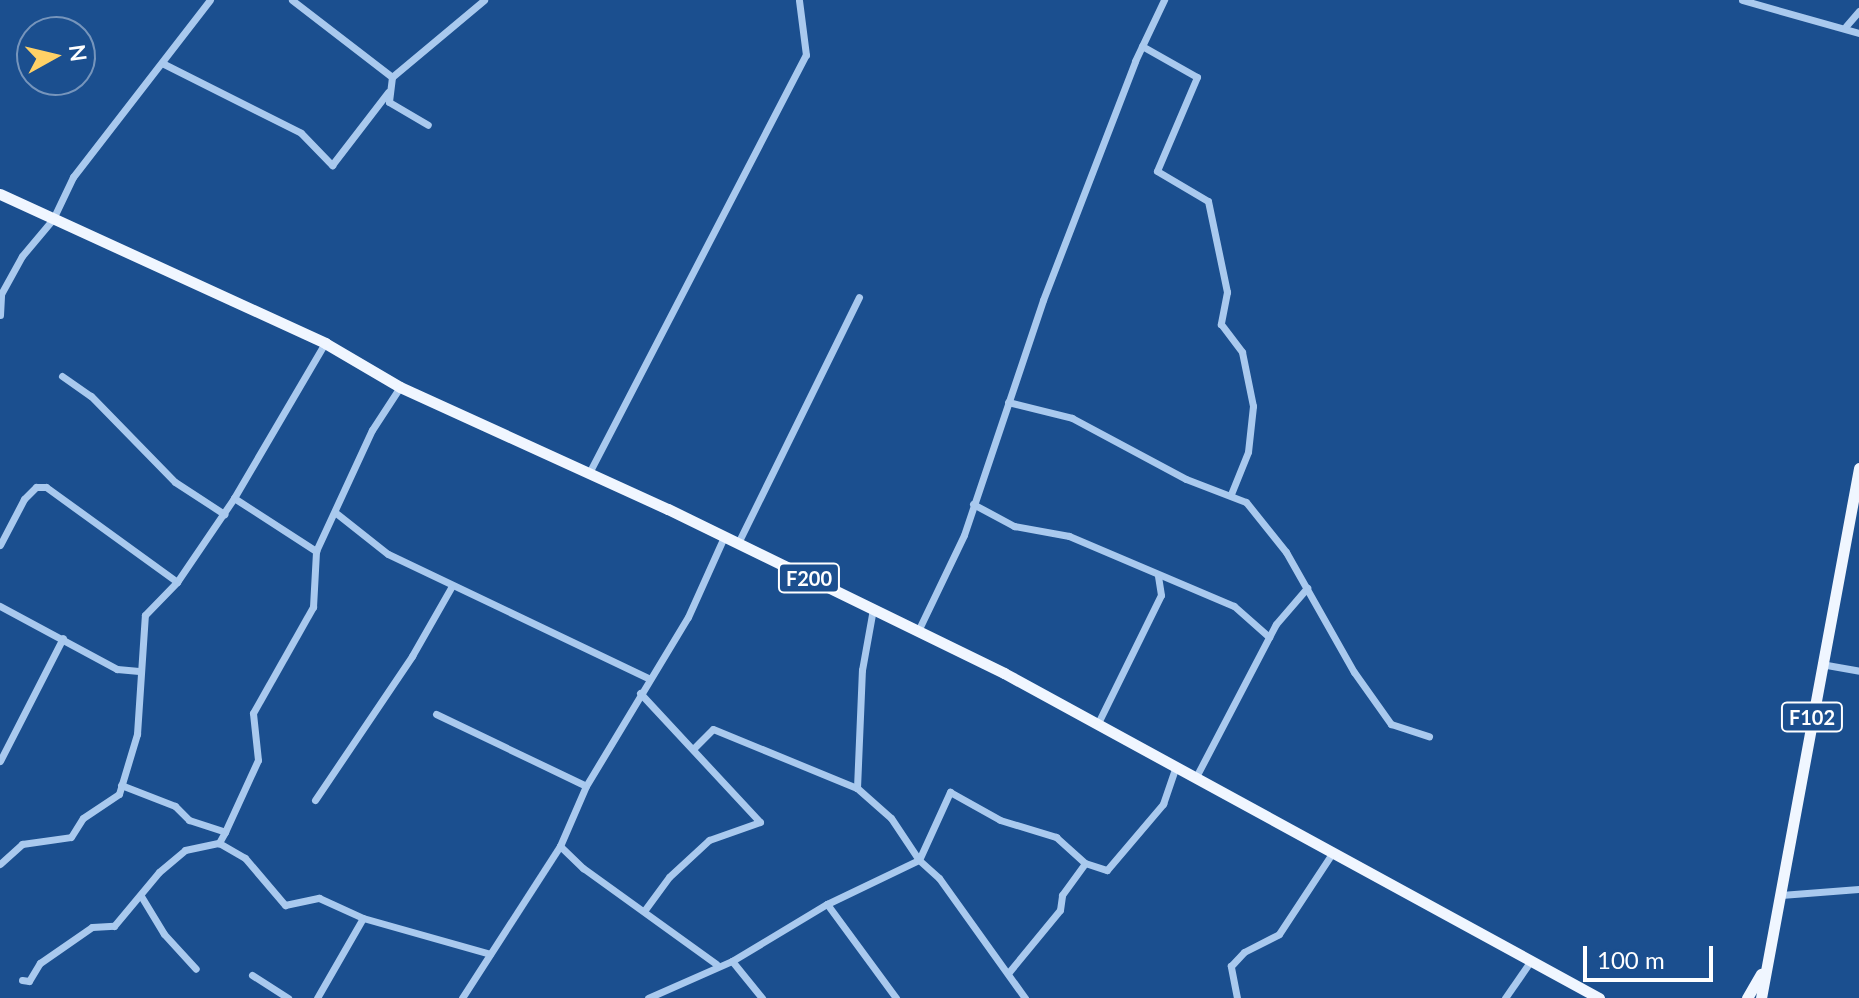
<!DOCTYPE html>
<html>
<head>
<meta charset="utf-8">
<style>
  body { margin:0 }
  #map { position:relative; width:1859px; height:998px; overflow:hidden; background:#1b4f8f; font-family:Lato,sans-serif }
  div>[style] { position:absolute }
  .minor>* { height:7px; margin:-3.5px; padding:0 3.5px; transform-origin:3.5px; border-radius:3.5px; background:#a9c9ee }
  .primary>* { height:11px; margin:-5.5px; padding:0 5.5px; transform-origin:5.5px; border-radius:5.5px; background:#f0f6ff }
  span { translate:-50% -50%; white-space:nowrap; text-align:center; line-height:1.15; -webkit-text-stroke:6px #1b4f8f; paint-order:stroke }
  .shield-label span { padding:2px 6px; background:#1b4f8f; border:2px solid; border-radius:6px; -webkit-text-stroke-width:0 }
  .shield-label { font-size:20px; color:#fff; font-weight:700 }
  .north { position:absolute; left:16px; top:16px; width:80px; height:80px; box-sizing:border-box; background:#1b4f8f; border:2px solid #7695bc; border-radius:50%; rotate:82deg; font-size:22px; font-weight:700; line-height:32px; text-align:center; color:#fff }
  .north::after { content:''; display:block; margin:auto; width:28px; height:36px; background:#ffd166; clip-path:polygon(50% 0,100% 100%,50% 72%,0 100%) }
  .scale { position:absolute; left:1583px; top:946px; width:130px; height:36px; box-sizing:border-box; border:4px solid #fff; border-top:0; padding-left:10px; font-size:24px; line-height:28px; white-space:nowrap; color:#fff; -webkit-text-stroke:6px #1b4f8f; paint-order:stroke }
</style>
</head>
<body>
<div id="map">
  <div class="minor">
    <div style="left:292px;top:0;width:126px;rotate:37.6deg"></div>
    <div style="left:392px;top:77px;width:25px;rotate:97deg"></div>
    <div style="left:389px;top:102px;width:45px;rotate:30.5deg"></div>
    <div style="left:1742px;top:0;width:122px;rotate:15.8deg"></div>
    <div style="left:1846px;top:26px;width:20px;rotate:-49deg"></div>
    <div style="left:1142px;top:46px;width:63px;rotate:29.4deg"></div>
    <div style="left:1197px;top:77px;width:102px;rotate:113.1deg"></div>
    <div style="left:1157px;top:171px;width:59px;rotate:30.5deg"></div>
    <div style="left:1208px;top:201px;width:93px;rotate:78.2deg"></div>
    <div style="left:1227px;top:292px;width:33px;rotate:101deg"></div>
    <div style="left:1221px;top:324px;width:35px;rotate:53deg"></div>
    <div style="left:1242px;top:352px;width:55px;rotate:78.5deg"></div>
    <div style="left:1253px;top:406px;width:46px;rotate:96.2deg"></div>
    <div style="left:1248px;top:452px;width:45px;rotate:112deg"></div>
    <div style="left:164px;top:64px;width:153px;rotate:26.7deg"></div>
    <div style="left:301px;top:133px;width:45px;rotate:45.9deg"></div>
    <div style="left:332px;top:165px;width:92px;rotate:-52.5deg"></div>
    <div style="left:392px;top:77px;width:120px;rotate:-39.9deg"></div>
    <div style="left:0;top:315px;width:21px;rotate:-87deg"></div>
    <div style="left:1px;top:294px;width:43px;rotate:-61.1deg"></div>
    <div style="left:22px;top:256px;width:48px;rotate:-50deg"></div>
    <div style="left:53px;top:219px;width:47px;rotate:-64.5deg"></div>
    <div style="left:73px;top:177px;width:224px;rotate:-52.3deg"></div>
    <div style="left:62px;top:376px;width:35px;rotate:35deg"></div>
    <div style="left:91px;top:396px;width:120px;rotate:45.7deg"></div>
    <div style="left:175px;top:482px;width:59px;rotate:33.1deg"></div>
    <div style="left:1008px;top:402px;width:66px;rotate:14deg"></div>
    <div style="left:1072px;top:418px;width:129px;rotate:28.2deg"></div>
    <div style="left:1186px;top:479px;width:64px;rotate:21deg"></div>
    <div style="left:1246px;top:502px;width:64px;rotate:51.3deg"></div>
    <div style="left:1286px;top:552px;width:138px;rotate:60.5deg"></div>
    <div style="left:1354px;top:672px;width:64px;rotate:54.6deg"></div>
    <div style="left:1391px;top:724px;width:40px;rotate:18deg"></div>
    <div style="left:589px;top:473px;width:471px;rotate:-62.6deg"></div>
    <div style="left:806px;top:55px;width:55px;rotate:-97.3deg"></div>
    <div style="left:234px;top:498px;width:98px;rotate:32.9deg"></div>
    <div style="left:973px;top:504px;width:47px;rotate:28.2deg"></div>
    <div style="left:1014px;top:526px;width:56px;rotate:10.3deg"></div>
    <div style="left:1069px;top:536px;width:179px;rotate:23deg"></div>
    <div style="left:1234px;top:606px;width:47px;rotate:41.5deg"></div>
    <div style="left:336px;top:513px;width:66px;rotate:38.3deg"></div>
    <div style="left:388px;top:554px;width:288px;rotate:25.5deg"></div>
    <div style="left:738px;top:543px;width:274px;rotate:-63.8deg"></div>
    <div style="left:0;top:545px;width:52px;rotate:-62.4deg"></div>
    <div style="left:24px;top:499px;width:17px;rotate:-45deg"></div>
    <div style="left:36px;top:487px;width:10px"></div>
    <div style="left:46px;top:487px;width:162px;rotate:35.9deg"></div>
    <div style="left:0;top:606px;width:133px;rotate:28.3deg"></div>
    <div style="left:117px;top:669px;width:22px;rotate:5deg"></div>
    <div style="left:918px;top:631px;width:106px;rotate:-64.4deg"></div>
    <div style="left:964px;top:535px;width:248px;rotate:-71.4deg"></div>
    <div style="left:1043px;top:300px;width:256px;rotate:-68.9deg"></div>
    <div style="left:1135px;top:61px;width:68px;rotate:-64.6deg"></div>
    <div style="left:1821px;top:664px;width:39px;rotate:10deg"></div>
    <div style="left:640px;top:693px;width:176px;rotate:47.1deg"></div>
    <div style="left:760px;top:822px;width:54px;rotate:160.6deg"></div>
    <div style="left:709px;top:840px;width:54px;rotate:137.2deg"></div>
    <div style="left:669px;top:877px;width:42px;rotate:126.3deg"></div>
    <div style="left:436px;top:714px;width:166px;rotate:25.6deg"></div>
    <div style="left:1099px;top:721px;width:140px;rotate:-63.8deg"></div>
    <div style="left:1161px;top:595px;width:20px;rotate:-99deg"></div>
    <div style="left:695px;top:747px;width:25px;rotate:-45deg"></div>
    <div style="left:713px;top:729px;width:156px;rotate:22.3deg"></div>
    <div style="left:857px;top:788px;width:45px;rotate:41.4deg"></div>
    <div style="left:891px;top:818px;width:50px;rotate:56.3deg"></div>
    <div style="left:919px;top:860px;width:27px;rotate:42deg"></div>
    <div style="left:939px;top:878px;width:148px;rotate:54.4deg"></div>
    <div style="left:0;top:761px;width:138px;rotate:-62.9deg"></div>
    <div style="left:1197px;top:775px;width:170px;rotate:-62.4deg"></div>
    <div style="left:1276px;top:624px;width:48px;rotate:-49.3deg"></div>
    <div style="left:121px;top:785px;width:58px;rotate:21.3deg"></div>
    <div style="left:175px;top:806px;width:20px;rotate:45deg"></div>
    <div style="left:189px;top:820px;width:38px;rotate:18deg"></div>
    <div style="left:225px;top:832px;width:13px;rotate:119deg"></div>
    <div style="left:857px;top:788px;width:118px;rotate:-87.6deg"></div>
    <div style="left:862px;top:670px;width:62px;rotate:-79.8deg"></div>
    <div style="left:315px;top:800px;width:174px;rotate:-56deg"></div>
    <div style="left:412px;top:656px;width:81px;rotate:-60.3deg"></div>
    <div style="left:225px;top:832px;width:79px;rotate:-65.4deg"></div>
    <div style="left:258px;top:760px;width:47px;rotate:-96.1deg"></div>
    <div style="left:253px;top:713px;width:122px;rotate:-60.5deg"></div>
    <div style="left:313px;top:607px;width:56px;rotate:-86.9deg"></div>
    <div style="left:316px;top:551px;width:133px;rotate:-65.2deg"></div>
    <div style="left:372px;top:430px;width:51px;rotate:-56.9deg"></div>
    <div style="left:560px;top:846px;width:32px;rotate:44deg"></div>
    <div style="left:583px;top:868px;width:164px;rotate:35.8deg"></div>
    <div style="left:0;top:864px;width:30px;rotate:-42deg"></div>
    <div style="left:22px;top:844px;width:49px;rotate:-8.1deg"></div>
    <div style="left:71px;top:837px;width:22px;rotate:-58deg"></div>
    <div style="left:83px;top:818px;width:43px;rotate:-33.7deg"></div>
    <div style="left:119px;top:794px;width:63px;rotate:-73.3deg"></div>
    <div style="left:137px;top:734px;width:119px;rotate:-86.2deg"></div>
    <div style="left:145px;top:615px;width:46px;rotate:-45.9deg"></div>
    <div style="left:177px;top:582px;width:102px;rotate:-55.8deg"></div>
    <div style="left:234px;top:498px;width:180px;rotate:-59.6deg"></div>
    <div style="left:1781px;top:895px;width:78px;rotate:-4.4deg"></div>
    <div style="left:141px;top:896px;width:44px;rotate:58.8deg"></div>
    <div style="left:164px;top:934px;width:47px;rotate:47.6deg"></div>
    <div style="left:827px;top:904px;width:117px;rotate:53.7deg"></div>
    <div style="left:732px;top:961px;width:48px;rotate:51deg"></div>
    <div style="left:1009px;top:972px;width:80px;rotate:-50.6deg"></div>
    <div style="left:1060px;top:910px;width:15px;rotate:-82deg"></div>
    <div style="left:1062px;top:895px;width:39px;rotate:-54deg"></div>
    <div style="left:1085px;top:863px;width:23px;rotate:18deg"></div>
    <div style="left:1107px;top:870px;width:87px;rotate:-49.7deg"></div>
    <div style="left:1163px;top:804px;width:40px;rotate:-71.1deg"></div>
    <div style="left:252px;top:975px;width:43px;rotate:32.6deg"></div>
    <div style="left:22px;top:980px;width:7px;rotate:8deg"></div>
    <div style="left:29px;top:981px;width:21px;rotate:-59deg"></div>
    <div style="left:40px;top:963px;width:63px;rotate:-34.7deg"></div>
    <div style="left:92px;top:927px;width:22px;rotate:-3deg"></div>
    <div style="left:114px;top:926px;width:70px;rotate:-50.2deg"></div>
    <div style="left:159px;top:872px;width:34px;rotate:-40deg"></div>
    <div style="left:185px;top:850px;width:35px;rotate:-12deg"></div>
    <div style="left:219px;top:843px;width:30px;rotate:30deg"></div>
    <div style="left:245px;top:858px;width:62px;rotate:49.6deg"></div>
    <div style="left:285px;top:905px;width:35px;rotate:-12deg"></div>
    <div style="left:319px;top:898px;width:48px;rotate:24.4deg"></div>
    <div style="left:363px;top:918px;width:132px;rotate:15.8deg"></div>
    <div style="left:317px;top:998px;width:92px;rotate:-60.1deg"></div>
    <div style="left:462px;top:998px;width:181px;rotate:-57.2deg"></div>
    <div style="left:560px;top:846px;width:65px;rotate:-66.6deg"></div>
    <div style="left:586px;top:786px;width:197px;rotate:-58.9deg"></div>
    <div style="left:688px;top:617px;width:88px;rotate:-65.8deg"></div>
    <div style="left:648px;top:998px;width:92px;rotate:-23.8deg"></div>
    <div style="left:732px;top:961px;width:111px;rotate:-31deg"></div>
    <div style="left:827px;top:904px;width:102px;rotate:-25.6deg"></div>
    <div style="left:919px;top:860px;width:75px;rotate:-65.5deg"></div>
    <div style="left:950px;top:792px;width:57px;rotate:29.2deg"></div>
    <div style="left:1000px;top:820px;width:59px;rotate:16.9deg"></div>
    <div style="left:1056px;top:837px;width:39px;rotate:42deg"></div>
    <div style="left:1237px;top:998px;width:33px;rotate:-101deg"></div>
    <div style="left:1231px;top:966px;width:19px;rotate:-47deg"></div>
    <div style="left:1244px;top:952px;width:39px;rotate:-27deg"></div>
    <div style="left:1279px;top:934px;width:98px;rotate:-56.6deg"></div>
    <div style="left:1505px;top:998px;width:44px;rotate:-55.2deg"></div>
  </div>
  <div class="primary">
    <div style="left:0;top:194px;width:358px;rotate:24.6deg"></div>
    <div style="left:325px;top:343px;width:87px;rotate:30.4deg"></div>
    <div style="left:400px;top:387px;width:294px;rotate:24.5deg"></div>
    <div style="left:668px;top:509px;width:374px;rotate:26deg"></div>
    <div style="left:1004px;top:673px;width:678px;rotate:28.64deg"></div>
    <div style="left:1747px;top:998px;width:28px;rotate:-60deg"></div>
    <div style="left:1761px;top:998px;width:539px;rotate:-79.52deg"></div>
  </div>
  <div class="shield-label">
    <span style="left:809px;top:578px">F200</span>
    <span style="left:1812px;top:717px">F102</span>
  </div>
  <div class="north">N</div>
  <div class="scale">100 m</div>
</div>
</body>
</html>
